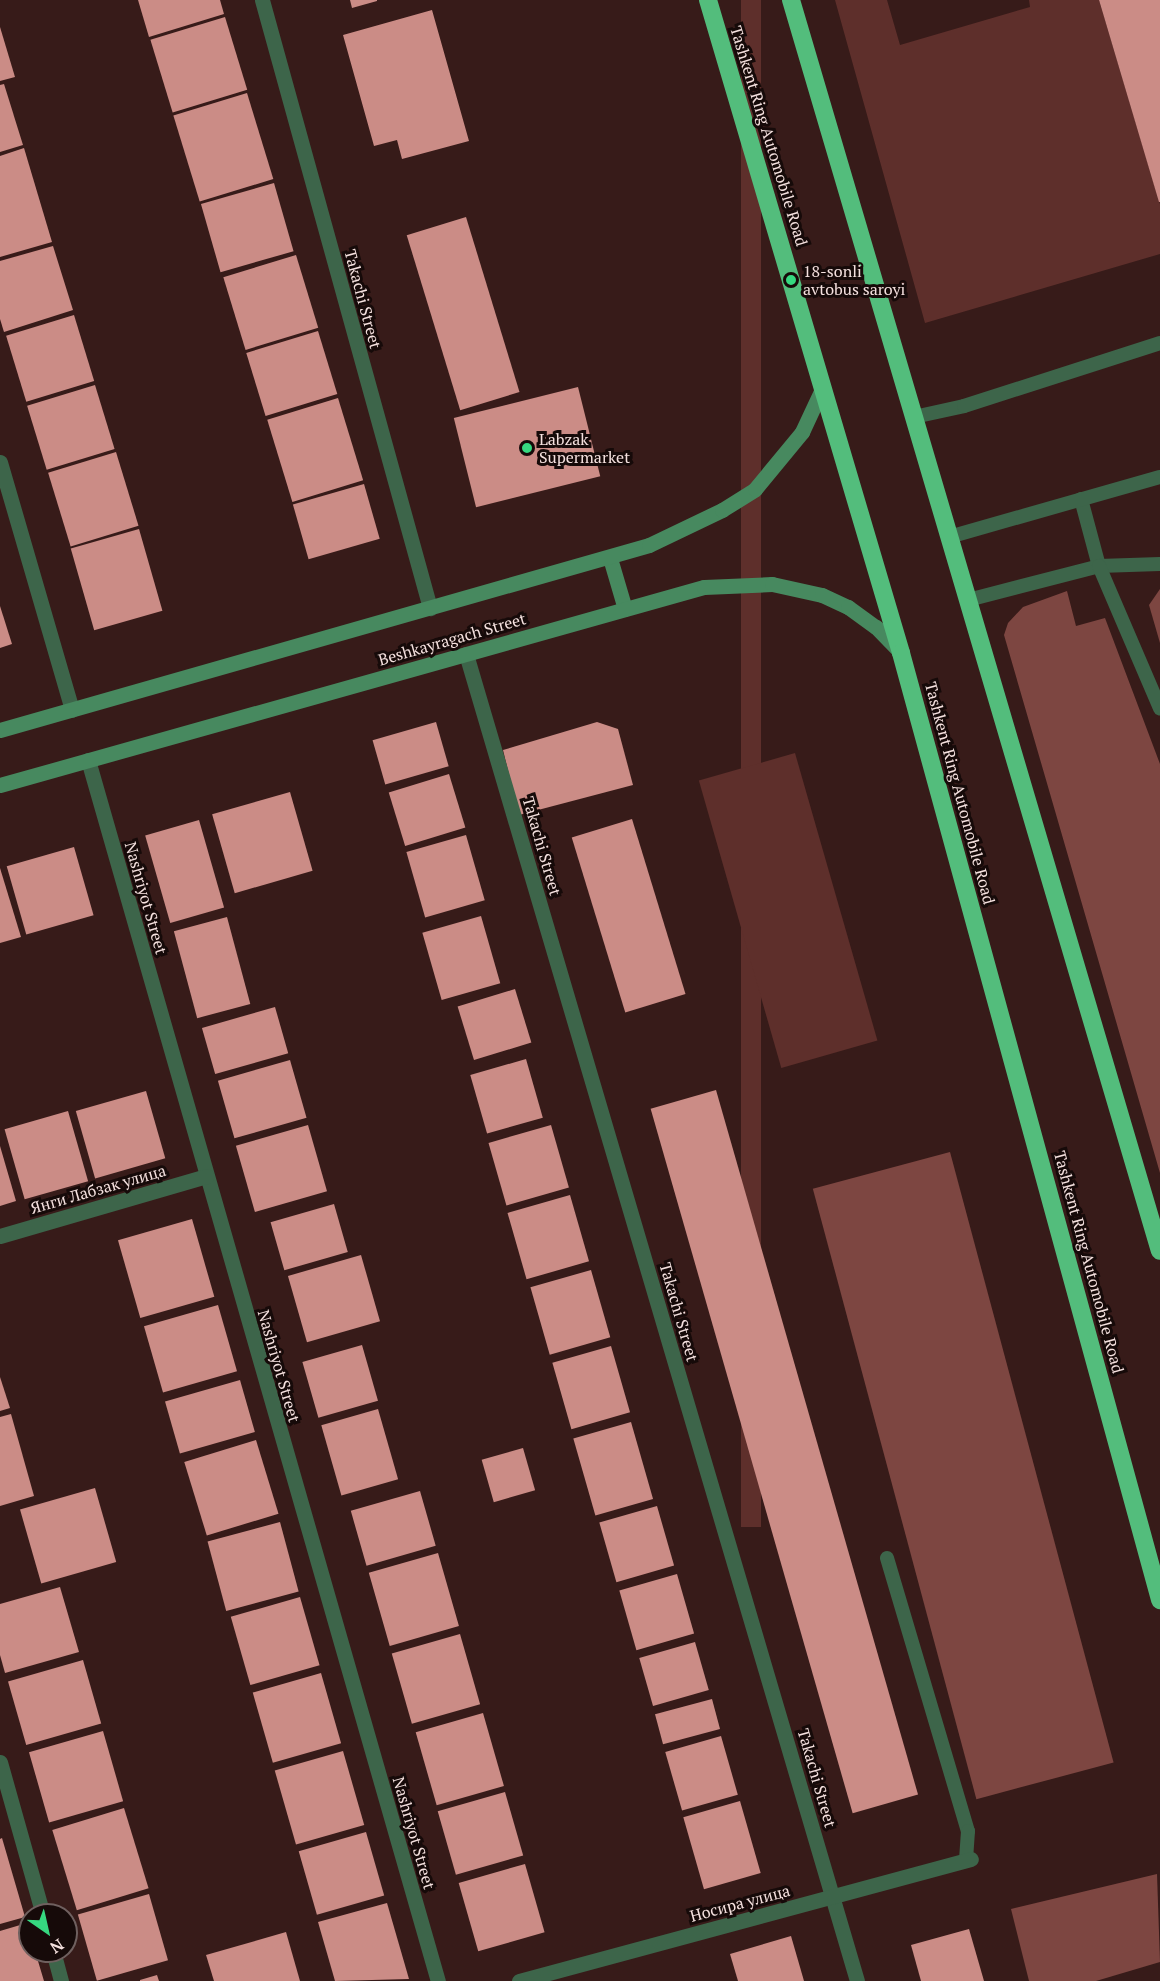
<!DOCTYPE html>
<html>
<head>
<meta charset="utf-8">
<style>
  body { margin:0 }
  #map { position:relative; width:1160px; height:1981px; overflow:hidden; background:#371b19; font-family:"PT Serif",serif }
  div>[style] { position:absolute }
  .green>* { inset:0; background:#5e2f2b; transform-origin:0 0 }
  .forest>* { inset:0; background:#7d4641; transform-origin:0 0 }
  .building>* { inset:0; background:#cb8c86; transform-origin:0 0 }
  .lane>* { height:14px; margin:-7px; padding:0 7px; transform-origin:7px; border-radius:7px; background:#3d654a }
  .street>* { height:15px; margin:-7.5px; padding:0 7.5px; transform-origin:7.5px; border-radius:7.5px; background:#3d654a }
  .secondary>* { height:15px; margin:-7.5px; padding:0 7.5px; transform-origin:7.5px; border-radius:7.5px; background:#47895f }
  .highway>* { height:18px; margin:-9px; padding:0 9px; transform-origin:9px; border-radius:9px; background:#53bd7c }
  .dots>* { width:16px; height:16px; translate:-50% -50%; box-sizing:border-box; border:3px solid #160a09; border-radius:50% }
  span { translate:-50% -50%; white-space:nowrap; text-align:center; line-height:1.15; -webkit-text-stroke:6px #160a09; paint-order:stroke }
  .street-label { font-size:16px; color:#f5e1df }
  .poi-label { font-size:16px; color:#f5e1df }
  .left { translate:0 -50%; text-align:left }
  .north { position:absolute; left:18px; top:1903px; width:60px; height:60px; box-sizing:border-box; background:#160a09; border:2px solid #6f605f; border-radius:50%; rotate:146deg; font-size:16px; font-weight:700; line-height:24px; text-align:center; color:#f5e1df }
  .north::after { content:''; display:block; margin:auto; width:21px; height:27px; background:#36d880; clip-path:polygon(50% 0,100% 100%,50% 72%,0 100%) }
</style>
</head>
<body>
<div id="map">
  <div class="green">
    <div style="left:741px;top:0;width:20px;height:1527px"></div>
    <div style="clip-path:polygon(835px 0,887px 0,900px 45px,1030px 7px,1029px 0,1099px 0,1160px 204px,1160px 254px,925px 323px)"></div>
    <div style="left:795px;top:753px;width:299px;height:100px;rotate:74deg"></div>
  </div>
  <div class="forest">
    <div style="clip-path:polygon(1160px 589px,1160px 643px,1149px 605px)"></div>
    <div style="clip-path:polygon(1067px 591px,1076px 626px,1105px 618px,1160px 764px,1160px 1173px,1004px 635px,1008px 623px,1023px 607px)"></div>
    <div style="left:950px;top:1152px;width:632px;height:142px;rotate:75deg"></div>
    <div style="clip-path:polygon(1157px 1874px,1160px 1962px,1096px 1981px,1029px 1981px,1011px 1909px)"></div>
  </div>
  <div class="building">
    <div style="clip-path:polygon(138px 0,220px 0,224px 14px,149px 37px)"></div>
    <div style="clip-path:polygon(350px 0,377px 0,377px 1px,352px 8px)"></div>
    <div style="clip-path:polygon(1099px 0,1160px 0,1160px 202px,1159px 202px)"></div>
    <div style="clip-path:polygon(432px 10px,469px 141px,402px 159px,397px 140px,374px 146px,343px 35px)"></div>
    <div style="left:225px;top:17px;width:76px;height:78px;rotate:73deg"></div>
    <div style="clip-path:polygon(0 27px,15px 77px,0 81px)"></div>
    <div style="clip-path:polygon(4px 84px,23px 145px,0 152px,0 85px)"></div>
    <div style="left:247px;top:93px;width:90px;height:77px;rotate:73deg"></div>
    <div style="clip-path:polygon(24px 148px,52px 242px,0 257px,0 156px)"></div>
    <div style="left:274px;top:183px;width:71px;height:76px;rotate:74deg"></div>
    <div style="left:466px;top:217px;width:183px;height:62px;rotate:73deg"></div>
    <div style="clip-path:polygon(53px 246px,73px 310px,4px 332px,0 319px,0 261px)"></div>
    <div style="left:296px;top:255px;width:76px;height:76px;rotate:73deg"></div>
    <div style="left:74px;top:315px;width:69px;height:71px;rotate:73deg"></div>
    <div style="left:318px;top:331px;width:66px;height:75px;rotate:73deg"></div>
    <div style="left:95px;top:385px;width:67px;height:71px;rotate:73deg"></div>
    <div style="left:578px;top:387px;width:92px;height:128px;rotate:76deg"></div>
    <div style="left:338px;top:398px;width:86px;height:74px;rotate:73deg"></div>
    <div style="left:116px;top:452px;width:77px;height:71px;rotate:73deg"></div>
    <div style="left:364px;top:484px;width:57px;height:74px;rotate:74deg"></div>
    <div style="left:139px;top:529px;width:85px;height:71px;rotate:74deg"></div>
    <div style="clip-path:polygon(0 606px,12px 644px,0 648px)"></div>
    <div style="left:436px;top:722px;width:46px;height:66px;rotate:74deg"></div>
    <div style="clip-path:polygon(597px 722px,618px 729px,633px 785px,519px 815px,503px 750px)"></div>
    <div style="left:449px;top:774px;width:56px;height:63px;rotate:73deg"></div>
    <div style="left:290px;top:792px;width:82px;height:81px;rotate:74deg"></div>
    <div style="left:632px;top:819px;width:183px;height:63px;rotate:73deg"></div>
    <div style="left:199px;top:820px;width:91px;height:56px;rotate:74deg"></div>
    <div style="left:466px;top:835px;width:68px;height:62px;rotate:74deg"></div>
    <div style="left:74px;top:847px;width:71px;height:70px;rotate:74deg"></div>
    <div style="clip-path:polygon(0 868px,21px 937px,0 943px)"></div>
    <div style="left:481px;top:916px;width:70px;height:61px;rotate:74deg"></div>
    <div style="left:227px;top:917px;width:90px;height:55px;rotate:75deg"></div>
    <div style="left:515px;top:989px;width:56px;height:60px;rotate:73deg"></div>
    <div style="left:275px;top:1007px;width:48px;height:76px;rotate:74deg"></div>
    <div style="left:526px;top:1059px;width:61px;height:58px;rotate:74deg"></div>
    <div style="left:290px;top:1060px;width:60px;height:75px;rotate:74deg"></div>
    <div style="left:716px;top:1090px;width:733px;height:68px;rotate:74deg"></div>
    <div style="left:146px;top:1091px;width:70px;height:73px;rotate:74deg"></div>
    <div style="left:68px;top:1111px;width:73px;height:66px;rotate:74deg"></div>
    <div style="left:308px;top:1125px;width:69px;height:75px;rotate:74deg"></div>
    <div style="left:551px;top:1125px;width:65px;height:65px;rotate:74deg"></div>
    <div style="clip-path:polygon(0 1146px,16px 1201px,0 1206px)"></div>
    <div style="left:570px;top:1195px;width:69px;height:65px;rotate:74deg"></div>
    <div style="left:334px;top:1204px;width:50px;height:66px;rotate:74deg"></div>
    <div style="left:192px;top:1219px;width:81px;height:77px;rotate:74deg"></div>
    <div style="left:361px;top:1255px;width:69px;height:76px;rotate:74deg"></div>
    <div style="left:591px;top:1270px;width:70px;height:63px;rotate:74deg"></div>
    <div style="left:218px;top:1305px;width:69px;height:77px;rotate:74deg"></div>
    <div style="left:362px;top:1345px;width:58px;height:62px;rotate:74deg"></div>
    <div style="left:611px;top:1346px;width:69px;height:61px;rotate:74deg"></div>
    <div style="clip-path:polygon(0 1377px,10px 1408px,0 1411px)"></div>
    <div style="left:240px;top:1380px;width:54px;height:78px;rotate:74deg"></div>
    <div style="left:378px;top:1409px;width:73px;height:59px;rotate:74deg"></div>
    <div style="clip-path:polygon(11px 1414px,34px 1496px,0 1506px,0 1417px)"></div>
    <div style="left:631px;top:1422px;width:80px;height:60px;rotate:74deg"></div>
    <div style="left:256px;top:1440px;width:77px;height:75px;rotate:73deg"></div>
    <div style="left:523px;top:1448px;width:44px;height:43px;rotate:74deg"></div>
    <div style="left:95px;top:1488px;width:77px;height:78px;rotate:74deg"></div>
    <div style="left:420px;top:1491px;width:57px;height:72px;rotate:74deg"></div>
    <div style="left:657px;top:1506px;width:62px;height:60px;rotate:74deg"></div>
    <div style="left:280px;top:1522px;width:72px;height:75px;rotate:75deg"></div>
    <div style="left:438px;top:1553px;width:76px;height:72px;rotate:74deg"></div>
    <div style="left:677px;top:1574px;width:62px;height:60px;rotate:74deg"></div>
    <div style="clip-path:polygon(60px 1587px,79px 1652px,5px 1673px,0 1655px,0 1604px)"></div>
    <div style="left:300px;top:1597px;width:71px;height:72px;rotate:74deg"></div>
    <div style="left:460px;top:1634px;width:73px;height:71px;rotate:74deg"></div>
    <div style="left:695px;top:1642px;width:50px;height:58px;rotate:74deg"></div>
    <div style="left:83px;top:1660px;width:66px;height:78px;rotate:74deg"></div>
    <div style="left:321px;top:1673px;width:73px;height:71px;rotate:74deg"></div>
    <div style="left:712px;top:1699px;width:31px;height:59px;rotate:75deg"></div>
    <div style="left:483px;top:1713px;width:76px;height:70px;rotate:74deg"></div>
    <div style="left:103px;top:1731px;width:73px;height:77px;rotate:74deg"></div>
    <div style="left:721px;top:1736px;width:61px;height:58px;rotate:74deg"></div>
    <div style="left:343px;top:1751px;width:77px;height:71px;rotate:74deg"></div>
    <div style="left:505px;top:1792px;width:66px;height:70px;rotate:74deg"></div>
    <div style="left:740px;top:1801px;width:75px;height:59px;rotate:74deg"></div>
    <div style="left:124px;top:1808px;width:84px;height:75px;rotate:73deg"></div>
    <div style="left:366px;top:1832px;width:66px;height:70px;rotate:74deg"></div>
    <div style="clip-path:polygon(2px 1838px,25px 1917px,0 1924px,0 1839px)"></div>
    <div style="left:525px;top:1864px;width:71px;height:69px;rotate:74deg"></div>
    <div style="left:149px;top:1894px;width:69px;height:74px;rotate:74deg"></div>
    <div style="clip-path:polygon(387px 1903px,409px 1979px,335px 1981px,318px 1922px)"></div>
    <div style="clip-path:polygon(27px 1923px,30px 1951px,35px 1951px,44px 1981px,0 1981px,0 1931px)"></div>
    <div style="clip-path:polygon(969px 1929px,984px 1981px,921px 1981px,911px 1945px)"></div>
    <div style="clip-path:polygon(286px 1932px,300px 1981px,214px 1981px,206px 1955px)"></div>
    <div style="clip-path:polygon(791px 1936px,804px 1981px,738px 1981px,730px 1954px)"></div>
    <div style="clip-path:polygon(157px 1975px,159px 1981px,140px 1981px,140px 1980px)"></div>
  </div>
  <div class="lane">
    <div style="left:914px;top:417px;width:51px;rotate:-12.4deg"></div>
    <div style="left:964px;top:406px;width:206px;rotate:-17.8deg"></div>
    <div style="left:1081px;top:499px;width:69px;rotate:75deg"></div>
    <div style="left:1099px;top:566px;width:61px;rotate:-1.9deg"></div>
    <div style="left:949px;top:537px;width:219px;rotate:-15.9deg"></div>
    <div style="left:968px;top:600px;width:135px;rotate:-14.5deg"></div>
    <div style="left:1099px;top:566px;width:155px;rotate:66.8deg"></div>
    <div style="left:887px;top:1558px;width:285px;rotate:73.5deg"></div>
    <div style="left:968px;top:1831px;width:30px;rotate:94deg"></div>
  </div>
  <div class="street">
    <div style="left:262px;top:0;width:631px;rotate:74.55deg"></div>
    <div style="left:0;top:462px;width:258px;rotate:73.8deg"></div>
    <div style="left:466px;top:654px;width:1383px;rotate:73.58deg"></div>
    <div style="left:88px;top:760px;width:1270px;rotate:74.01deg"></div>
    <div style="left:0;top:1236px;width:215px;rotate:-16.2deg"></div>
    <div style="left:0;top:1762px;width:159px;rotate:74.3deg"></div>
    <div style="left:53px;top:1951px;width:31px;rotate:75deg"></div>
    <div style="left:519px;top:1981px;width:468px;rotate:-15.1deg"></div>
  </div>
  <div class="secondary">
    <div style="left:610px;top:558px;width:53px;rotate:73.6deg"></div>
    <div style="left:0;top:730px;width:675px;rotate:-15.91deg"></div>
    <div style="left:649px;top:545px;width:81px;rotate:-25.6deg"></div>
    <div style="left:722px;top:510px;width:39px;rotate:-32deg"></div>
    <div style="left:755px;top:489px;width:74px;rotate:-50.5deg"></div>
    <div style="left:802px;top:432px;width:50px;rotate:-65deg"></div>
    <div style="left:0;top:785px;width:731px;rotate:-15.71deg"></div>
    <div style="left:704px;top:587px;width:68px;rotate:-2.5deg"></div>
    <div style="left:772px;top:584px;width:51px;rotate:12.4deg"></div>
    <div style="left:822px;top:595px;width:29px;rotate:25deg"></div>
    <div style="left:848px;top:607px;width:34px;rotate:36deg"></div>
    <div style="left:876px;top:627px;width:36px;rotate:46deg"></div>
  </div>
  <div class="highway">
    <div style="left:708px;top:0;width:681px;rotate:73.53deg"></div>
    <div style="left:901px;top:653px;width:982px;rotate:74.7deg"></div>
    <div style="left:791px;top:0;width:1304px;rotate:73.57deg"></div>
  </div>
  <div class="dots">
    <div style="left:791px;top:280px;background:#36d880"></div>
    <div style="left:527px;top:448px;background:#36d880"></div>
  </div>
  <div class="street-label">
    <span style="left:769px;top:136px;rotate:73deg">Tashkent Ring Automobile Road</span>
    <span style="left:363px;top:299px;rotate:75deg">Takachi Street</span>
    <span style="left:452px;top:639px;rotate:-16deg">Beshkayragach Street</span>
    <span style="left:960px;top:793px;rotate:75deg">Tashkent Ring Automobile Road</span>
    <span style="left:542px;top:846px;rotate:74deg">Takachi Street</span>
    <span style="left:146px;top:898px;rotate:74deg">Nashriyot Street</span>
    <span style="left:98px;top:1189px;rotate:-16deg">Янги Лабзак улица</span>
    <span style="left:1089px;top:1262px;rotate:75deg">Tashkent Ring Automobile Road</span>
    <span style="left:679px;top:1312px;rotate:74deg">Takachi Street</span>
    <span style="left:279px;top:1366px;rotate:74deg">Nashriyot Street</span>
    <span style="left:817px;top:1778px;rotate:74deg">Takachi Street</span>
    <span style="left:414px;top:1833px;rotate:74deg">Nashriyot Street</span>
    <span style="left:740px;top:1903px;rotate:-15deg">Носира улица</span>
  </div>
  <div class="poi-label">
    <span class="left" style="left:803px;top:280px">18-sonli<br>avtobus saroyi</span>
    <span class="left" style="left:539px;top:448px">Labzak<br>Supermarket</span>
  </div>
  <div class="north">N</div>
</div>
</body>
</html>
